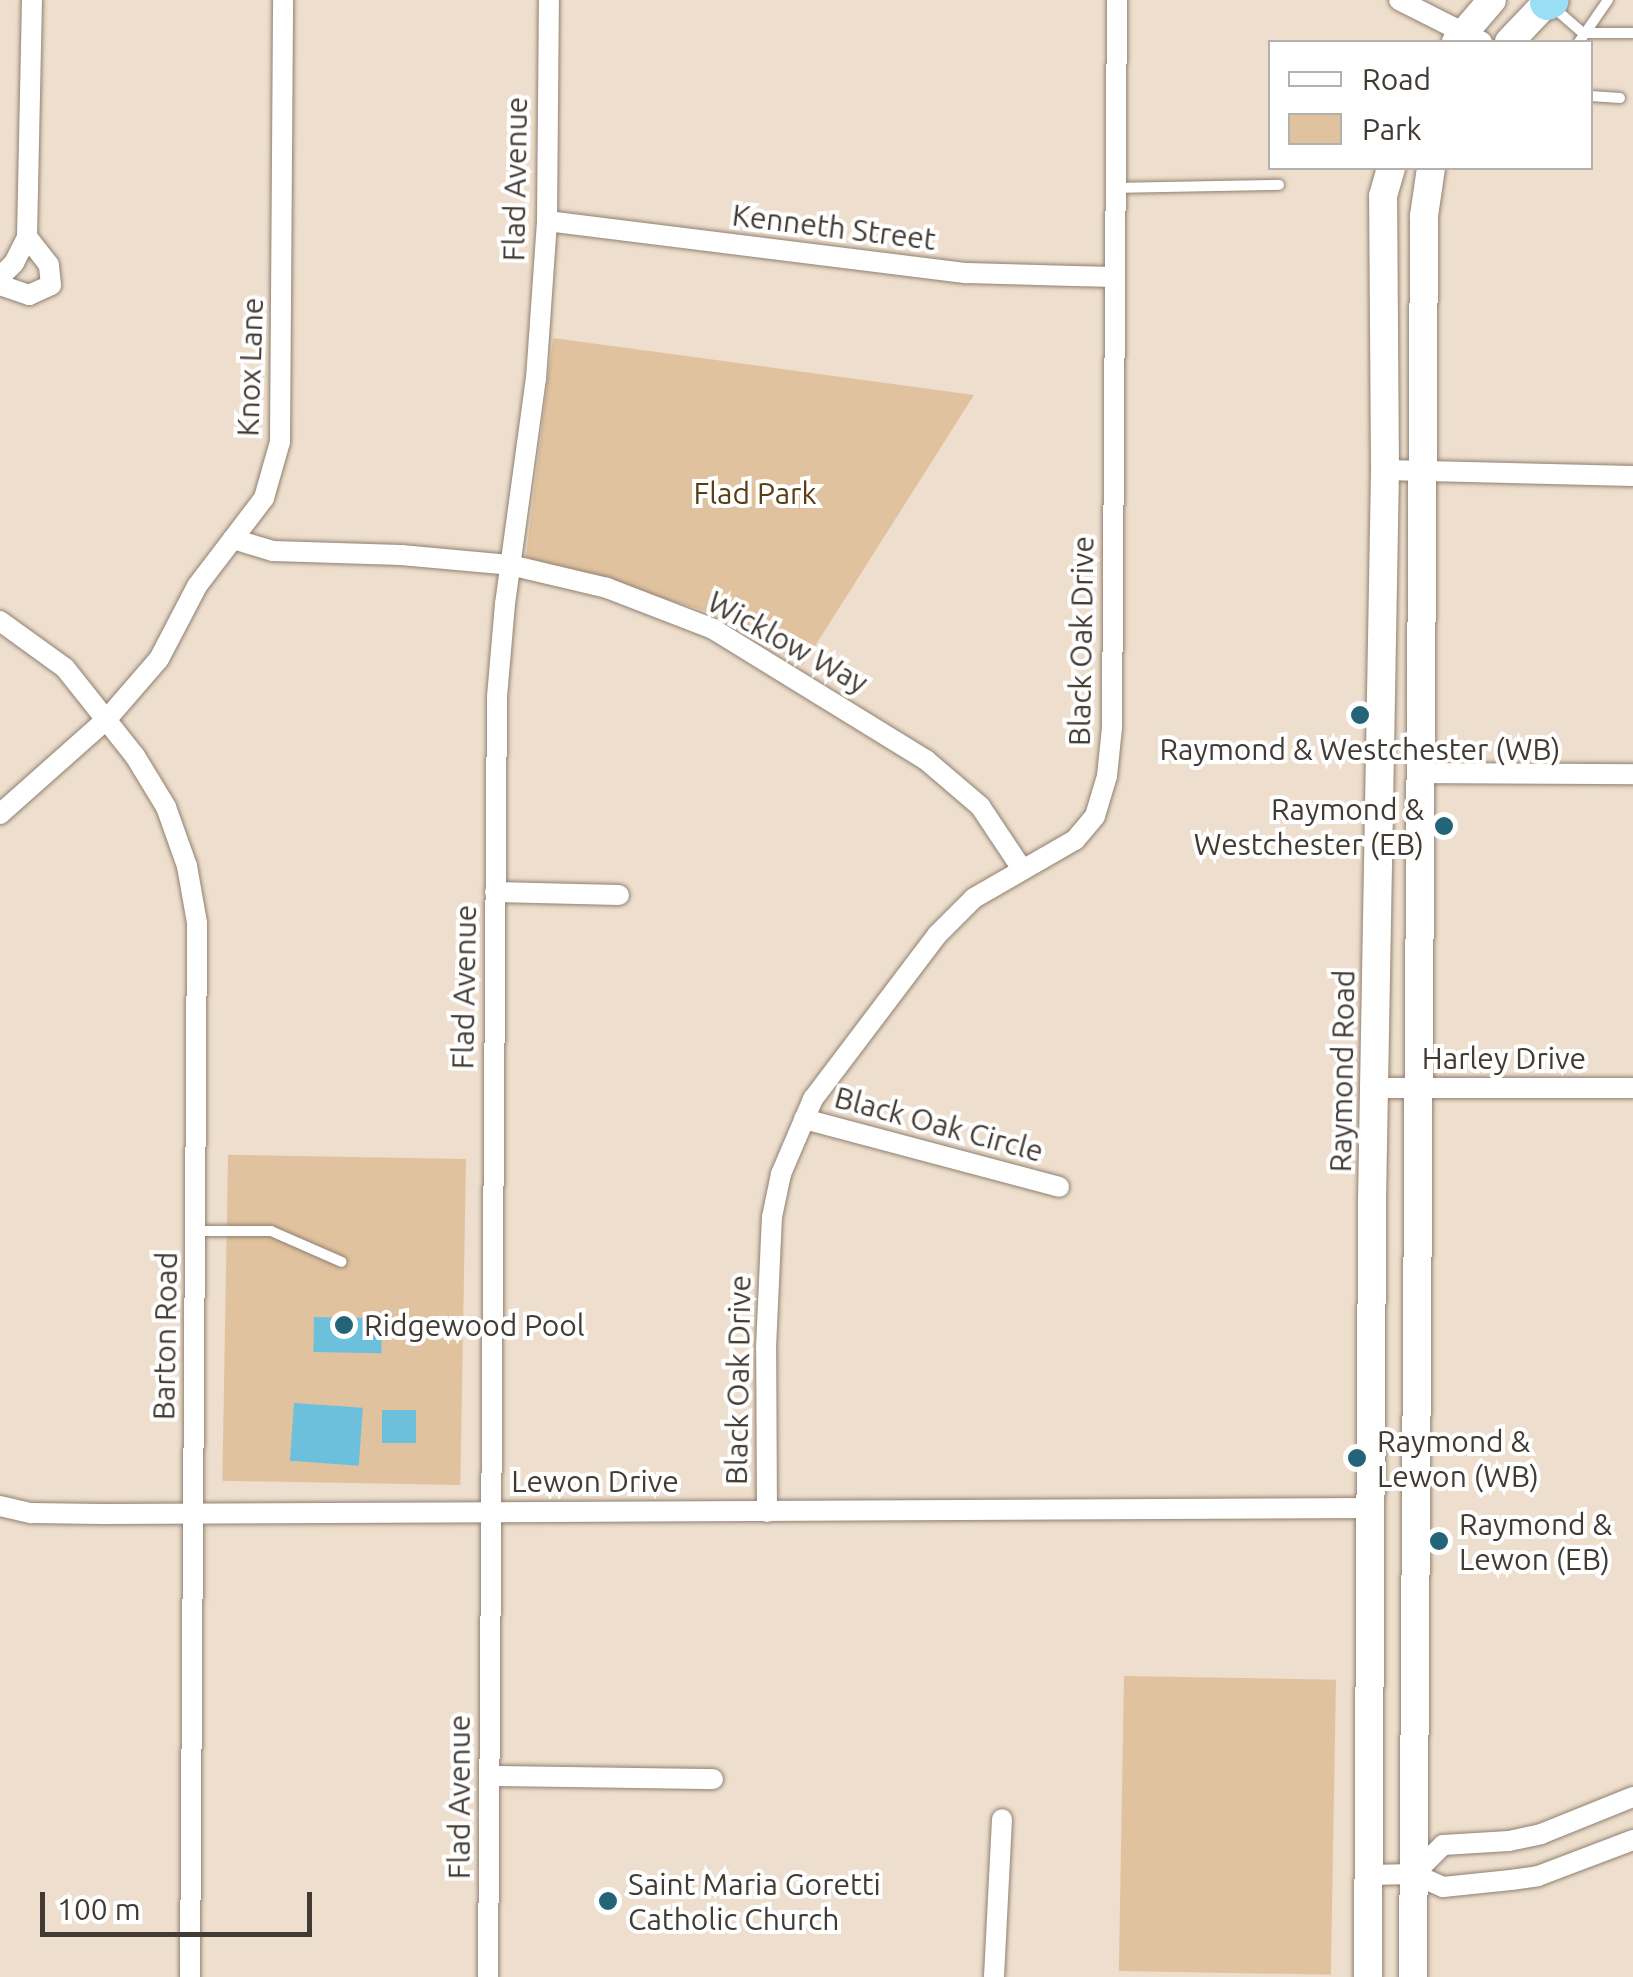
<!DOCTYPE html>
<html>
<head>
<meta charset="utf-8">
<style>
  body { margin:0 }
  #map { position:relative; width:1633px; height:1977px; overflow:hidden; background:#eedecd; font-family:Ubuntu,sans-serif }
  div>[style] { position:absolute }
  .green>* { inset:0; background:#e1c29f; transform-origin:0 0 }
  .water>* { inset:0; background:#6dc0db; transform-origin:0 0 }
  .roads { filter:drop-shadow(0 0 2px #8f8071) drop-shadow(0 0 2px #8f8071) }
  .service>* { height:10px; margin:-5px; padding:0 5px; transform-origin:5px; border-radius:5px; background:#fff }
  .minor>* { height:20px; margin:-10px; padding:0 10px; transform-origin:10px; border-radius:10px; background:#fff }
  .secondary>* { height:28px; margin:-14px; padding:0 14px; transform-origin:14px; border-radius:14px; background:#fff }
  .motorway>* { height:35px; margin:-17.5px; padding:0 17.5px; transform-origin:17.5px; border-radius:17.5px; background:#9adef5 }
  .dots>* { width:28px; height:28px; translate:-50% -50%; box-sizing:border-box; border:5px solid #fff; border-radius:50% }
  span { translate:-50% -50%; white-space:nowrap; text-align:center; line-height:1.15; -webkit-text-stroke:8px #fff; paint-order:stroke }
  .street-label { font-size:30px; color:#413b34 }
  .park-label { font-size:30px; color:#5c3c12 }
  .poi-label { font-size:30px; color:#413b34 }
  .right { translate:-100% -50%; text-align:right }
  .left { translate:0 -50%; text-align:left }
  .legend { position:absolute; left:1268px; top:40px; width:325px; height:130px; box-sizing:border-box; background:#fff; border:2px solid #b3b1ae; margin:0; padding:12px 18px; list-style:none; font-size:30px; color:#413b34 }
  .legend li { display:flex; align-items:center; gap:20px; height:50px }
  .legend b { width:50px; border:2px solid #b3b1ae }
  .scale { position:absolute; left:40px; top:1892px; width:272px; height:45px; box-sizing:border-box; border:5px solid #413b34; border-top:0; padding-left:12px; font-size:30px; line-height:35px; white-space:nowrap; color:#413b34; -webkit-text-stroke:8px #fff; paint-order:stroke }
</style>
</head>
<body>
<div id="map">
  <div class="green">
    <div style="clip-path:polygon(553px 338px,974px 395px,803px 665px,729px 618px,526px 557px)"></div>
    <div style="left:466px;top:1159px;width:326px;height:238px;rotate:91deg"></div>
    <div style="left:1124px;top:1676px;width:212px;height:295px;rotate:1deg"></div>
  </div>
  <div class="water">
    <div style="left:314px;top:1317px;width:68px;height:35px;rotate:1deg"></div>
    <div style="left:294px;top:1403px;width:69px;height:58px;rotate:4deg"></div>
    <div style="left:382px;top:1410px;width:34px;height:33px"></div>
  </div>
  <div class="roads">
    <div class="service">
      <div style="left:1553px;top:7px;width:40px;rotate:41deg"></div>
      <div style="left:1583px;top:33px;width:50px"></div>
      <div style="left:1579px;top:42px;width:51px;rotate:-55.4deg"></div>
      <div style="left:1590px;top:96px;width:30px;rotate:4deg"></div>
      <div style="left:1116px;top:188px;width:163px;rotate:-1.1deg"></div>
      <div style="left:196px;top:1231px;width:75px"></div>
      <div style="left:271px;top:1231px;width:77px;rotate:23.6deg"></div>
    </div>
    <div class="minor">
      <div style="left:1399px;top:0;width:93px;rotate:26.8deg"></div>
      <div style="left:547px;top:221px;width:423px;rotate:7.1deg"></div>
      <div style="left:967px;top:273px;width:147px;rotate:1.6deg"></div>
      <div style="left:0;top:277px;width:20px;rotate:-45deg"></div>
      <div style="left:14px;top:263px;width:29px;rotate:-63deg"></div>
      <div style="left:27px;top:237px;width:237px;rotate:-88.8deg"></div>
      <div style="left:0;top:285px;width:31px;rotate:19deg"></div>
      <div style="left:29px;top:295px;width:24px;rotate:-24deg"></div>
      <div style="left:51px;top:285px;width:20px;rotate:-96deg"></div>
      <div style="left:49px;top:265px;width:36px;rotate:-128deg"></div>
      <div style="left:1385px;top:470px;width:248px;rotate:1.4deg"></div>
      <div style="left:233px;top:539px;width:42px;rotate:16.7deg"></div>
      <div style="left:273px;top:551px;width:128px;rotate:1.8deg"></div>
      <div style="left:401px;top:555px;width:109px;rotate:5.2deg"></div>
      <div style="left:510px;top:565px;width:100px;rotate:13.3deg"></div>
      <div style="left:607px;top:588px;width:114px;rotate:21.1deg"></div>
      <div style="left:713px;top:629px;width:250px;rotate:31.6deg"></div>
      <div style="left:926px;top:760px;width:71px;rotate:40.4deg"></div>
      <div style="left:980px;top:806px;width:76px;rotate:56.3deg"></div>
      <div style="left:0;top:621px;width:80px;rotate:35.9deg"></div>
      <div style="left:65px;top:668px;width:112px;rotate:51.5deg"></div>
      <div style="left:135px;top:756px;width:60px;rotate:58.7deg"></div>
      <div style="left:166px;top:807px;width:63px;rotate:70.4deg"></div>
      <div style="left:187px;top:866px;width:58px;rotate:80deg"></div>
      <div style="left:197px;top:923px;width:1054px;rotate:90.38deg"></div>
      <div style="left:1419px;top:773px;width:214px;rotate:0.3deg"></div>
      <div style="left:0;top:814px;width:143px;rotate:-41.6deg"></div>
      <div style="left:107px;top:719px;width:79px;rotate:-49.1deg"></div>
      <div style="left:159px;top:659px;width:82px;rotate:-62.5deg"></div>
      <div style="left:197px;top:586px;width:111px;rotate:-52.7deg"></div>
      <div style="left:264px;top:498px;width:58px;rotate:-74.1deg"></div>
      <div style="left:280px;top:442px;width:442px;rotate:-89.6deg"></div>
      <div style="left:495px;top:892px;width:124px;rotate:1.4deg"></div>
      <div style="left:1375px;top:1088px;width:258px"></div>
      <div style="left:804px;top:1119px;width:264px;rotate:14.9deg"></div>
      <div style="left:0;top:1506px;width:32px;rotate:13deg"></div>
      <div style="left:31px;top:1513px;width:72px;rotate:0.8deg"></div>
      <div style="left:103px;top:1514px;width:1267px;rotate:-0.27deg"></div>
      <div style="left:767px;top:1512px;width:164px;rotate:-90.3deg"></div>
      <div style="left:766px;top:1348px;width:131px;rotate:-87.4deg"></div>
      <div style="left:772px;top:1217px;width:44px;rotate:-78.2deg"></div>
      <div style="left:781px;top:1174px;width:82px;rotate:-66.9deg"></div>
      <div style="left:813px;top:1099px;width:206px;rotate:-52.9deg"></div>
      <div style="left:937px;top:935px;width:52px;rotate:-45deg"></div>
      <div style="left:974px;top:898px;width:116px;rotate:-29.9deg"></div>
      <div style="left:1075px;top:840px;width:31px;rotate:-50deg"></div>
      <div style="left:1095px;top:816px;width:42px;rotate:-73.3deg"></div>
      <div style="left:1107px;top:776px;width:48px;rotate:-84.1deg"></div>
      <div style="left:1112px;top:728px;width:728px;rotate:-89.61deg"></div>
      <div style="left:490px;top:1776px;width:223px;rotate:0.8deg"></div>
      <div style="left:1414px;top:1874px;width:41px;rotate:-45deg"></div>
      <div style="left:1443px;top:1845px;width:66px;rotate:-3.5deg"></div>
      <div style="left:1509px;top:1841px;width:33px;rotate:-12deg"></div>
      <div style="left:1541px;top:1834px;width:99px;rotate:-21.9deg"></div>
      <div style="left:1369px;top:1875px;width:45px;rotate:-1.3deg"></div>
      <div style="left:1414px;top:1874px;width:32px;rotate:24deg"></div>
      <div style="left:1443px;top:1887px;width:68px;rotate:-5.9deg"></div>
      <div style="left:1511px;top:1880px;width:27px;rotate:-8deg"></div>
      <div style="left:1538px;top:1876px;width:102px;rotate:-20.8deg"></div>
      <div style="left:488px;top:1977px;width:1280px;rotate:-89.6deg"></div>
      <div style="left:497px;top:697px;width:93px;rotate:-85.1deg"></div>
      <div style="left:505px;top:604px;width:227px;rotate:-82.2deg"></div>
      <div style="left:536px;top:379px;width:158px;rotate:-86deg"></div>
      <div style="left:547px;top:221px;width:221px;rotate:-89.5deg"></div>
      <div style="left:994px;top:1977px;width:158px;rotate:-87.1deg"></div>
    </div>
    <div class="secondary">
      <div style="left:1456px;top:42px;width:55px;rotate:-49.4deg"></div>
      <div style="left:1509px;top:42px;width:58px;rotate:-46.4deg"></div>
      <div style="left:1368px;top:1977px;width:776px;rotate:-89.7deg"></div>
      <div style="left:1372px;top:1201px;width:731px;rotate:-88.98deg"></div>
      <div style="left:1385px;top:470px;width:274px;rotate:-90.4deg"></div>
      <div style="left:1383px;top:196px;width:29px;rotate:-74deg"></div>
      <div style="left:1413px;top:1977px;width:1761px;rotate:-89.64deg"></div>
      <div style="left:1424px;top:216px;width:49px;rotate:-81.7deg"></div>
    </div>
    <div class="motorway">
      <div style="left:1547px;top:2px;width:4px;rotate:-27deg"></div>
    </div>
  </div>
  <div class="dots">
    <div style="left:1360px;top:715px;background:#236478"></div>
    <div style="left:1444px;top:826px;background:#236478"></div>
    <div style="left:344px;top:1325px;background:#236478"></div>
    <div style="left:1357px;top:1458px;background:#236478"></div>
    <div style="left:1439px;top:1541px;background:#236478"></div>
    <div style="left:608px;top:1901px;background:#236478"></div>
  </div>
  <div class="street-label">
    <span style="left:515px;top:179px;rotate:-89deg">Flad Avenue</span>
    <span style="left:834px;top:227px;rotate:7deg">Kenneth Street</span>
    <span style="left:250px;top:367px;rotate:-88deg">Knox Lane</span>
    <span style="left:1081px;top:641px;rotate:-89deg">Black Oak Drive</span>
    <span style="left:788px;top:642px;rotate:29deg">Wicklow Way</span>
    <span style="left:464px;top:987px;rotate:-89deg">Flad Avenue</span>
    <span style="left:1504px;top:1058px">Harley Drive</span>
    <span style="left:1342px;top:1071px;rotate:-89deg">Raymond Road</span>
    <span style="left:939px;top:1124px;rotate:15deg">Black Oak Circle</span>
    <span style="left:165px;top:1336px;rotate:-89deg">Barton Road</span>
    <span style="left:738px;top:1380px;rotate:-89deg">Black Oak Drive</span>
    <span style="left:595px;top:1481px">Lewon Drive</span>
    <span style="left:459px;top:1797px;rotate:-90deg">Flad Avenue</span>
  </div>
  <div class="park-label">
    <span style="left:755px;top:493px">Flad Park</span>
  </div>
  <div class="poi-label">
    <span style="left:1360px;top:749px">Raymond &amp; Westchester (WB)</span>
    <span class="right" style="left:1424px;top:826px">Raymond &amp;<br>Westchester (EB)</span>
    <span class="left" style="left:364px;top:1325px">Ridgewood Pool</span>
    <span class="left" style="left:1377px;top:1458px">Raymond &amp;<br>Lewon (WB)</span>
    <span class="left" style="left:1459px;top:1541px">Raymond &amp;<br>Lewon (EB)</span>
    <span class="left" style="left:628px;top:1901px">Saint Maria Goretti<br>Catholic Church</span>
  </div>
  <ul class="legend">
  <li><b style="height:12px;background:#fff"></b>Road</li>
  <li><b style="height:28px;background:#e1c29f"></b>Park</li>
  </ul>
  <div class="scale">100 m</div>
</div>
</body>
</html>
